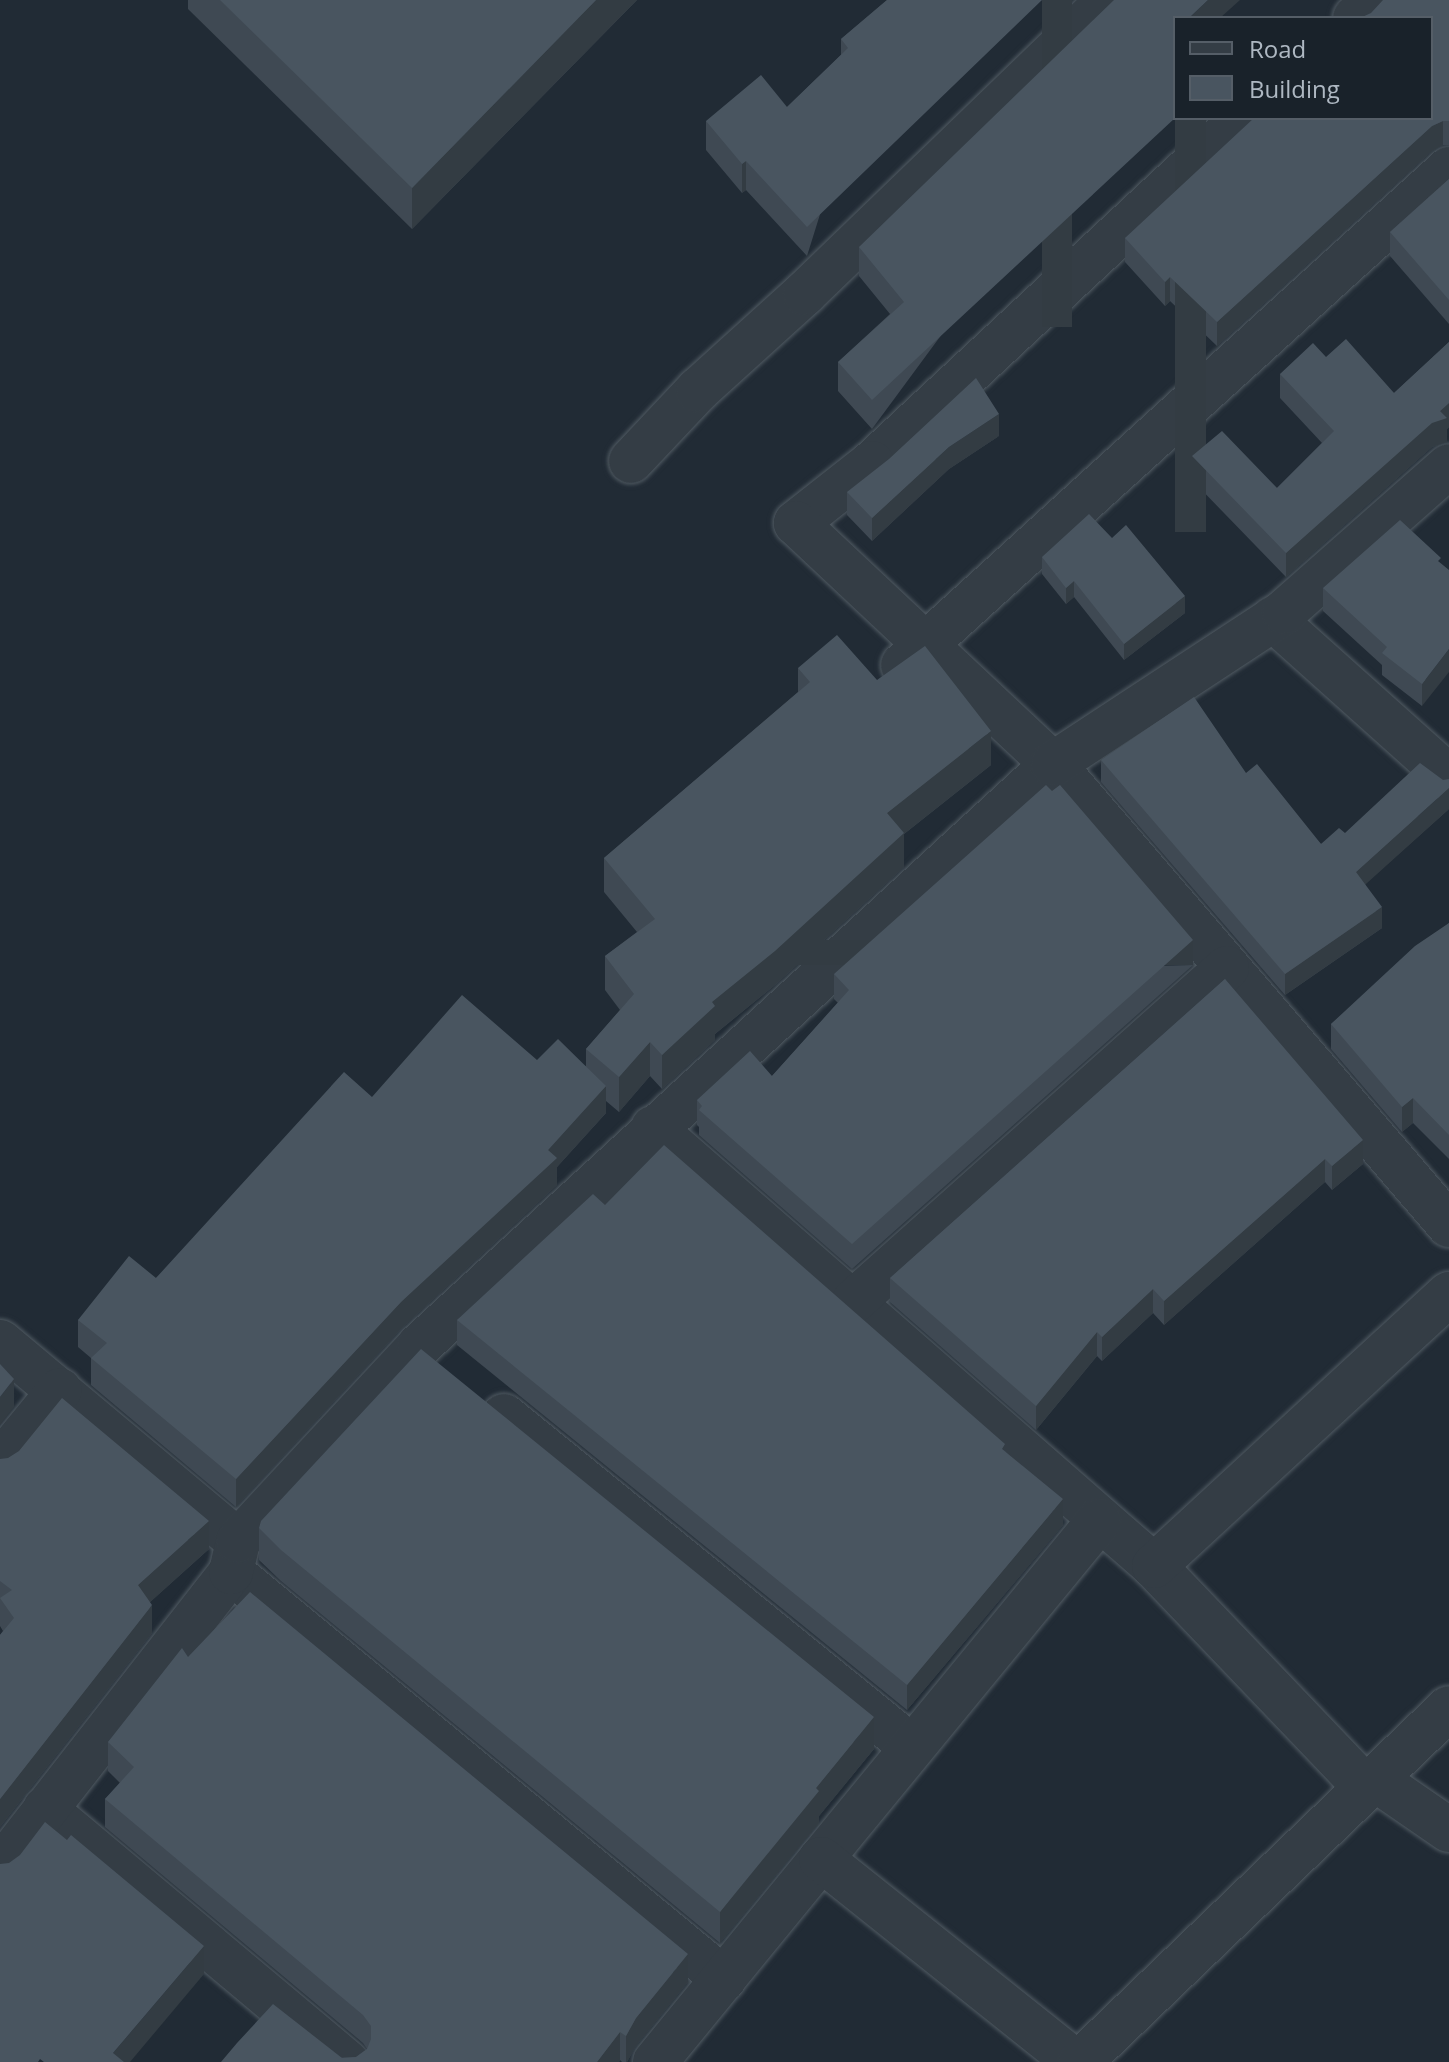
<!DOCTYPE html>
<html>
<head>
<meta charset="utf-8">
<style>
  body { margin:0 }
  #map { position:relative; width:1449px; height:2062px; overflow:hidden; background:#212b35; font-family:"Open Sans",sans-serif }
  div>[style] { position:absolute }
  .roads { filter:drop-shadow(0 0 2px #515b63) drop-shadow(0 0 2px #515b63) }
  .minor>* { height:44px; margin:-22px; padding:0 22px; transform-origin:22px; border-radius:22px; background:#343d45 }
  .wall>* { inset:0; background:#3f4953 }
  .shaded-wall>* { inset:0; background:#333c43; transform-origin:0 0 }
  .building>* { inset:0; background:#495560 }
  span { translate:-50% -50%; white-space:nowrap; text-align:center; line-height:1.15; -webkit-text-stroke:6px #19222a; paint-order:stroke }
  .legend { position:absolute; left:1173px; top:16px; width:260px; height:104px; box-sizing:border-box; background:#19222a; border:2px solid #555e67; margin:0; padding:10px 14px; list-style:none; font-size:24px; color:#aeb8c2 }
  .legend li { display:flex; align-items:center; gap:16px; height:40px }
  .legend b { width:40px; border:2px solid #555e67 }
</style>
</head>
<body>
<div id="map">
  <div class="roads">
    <div class="minor">
      <div style="left:1355px;top:18px;width:27px;rotate:-42deg"></div>
      <div style="left:1243px;top:118px;width:507px;rotate:137.08deg"></div>
      <div style="left:872px;top:463px;width:97px;rotate:141.7deg"></div>
      <div style="left:796px;top:523px;width:352px;rotate:43.2deg"></div>
      <div style="left:1053px;top:764px;width:608px;rotate:49.34deg"></div>
      <div style="left:631px;top:461px;width:98px;rotate:-46.7deg"></div>
      <div style="left:698px;top:390px;width:144px;rotate:-42.2deg"></div>
      <div style="left:805px;top:293px;width:421px;rotate:-44deg"></div>
      <div style="left:1273px;top:619px;width:237px;rotate:41.9deg"></div>
      <div style="left:903px;top:665px;width:738px;rotate:-42.25deg"></div>
      <div style="left:653px;top:1128px;width:665px;rotate:41.16deg"></div>
      <div style="left:1154px;top:1566px;width:307px;rotate:46.3deg"></div>
      <div style="left:854px;top:1301px;width:500px;rotate:-41.76deg"></div>
      <div style="left:0;top:1342px;width:310px;rotate:39.9deg"></div>
      <div style="left:504px;top:1416px;width:525px;rotate:39.05deg"></div>
      <div style="left:0;top:1463px;width:94px;rotate:-50.6deg"></div>
      <div style="left:1154px;top:1566px;width:401px;rotate:-42.7deg"></div>
      <div style="left:231px;top:1572px;width:639px;rotate:39.54deg"></div>
      <div style="left:1375px;top:1779px;width:90px;rotate:34.6deg"></div>
      <div style="left:45px;top:1809px;width:394px;rotate:40deg"></div>
      <div style="left:821px;top:1859px;width:438px;rotate:-50.6deg"></div>
      <div style="left:0;top:1868px;width:375px;rotate:-52deg"></div>
      <div style="left:231px;top:1572px;width:32px;rotate:-77deg"></div>
      <div style="left:238px;top:1541px;width:266px;rotate:-47.1deg"></div>
      <div style="left:419px;top:1346px;width:861px;rotate:-42.55deg"></div>
      <div style="left:1053px;top:764px;width:277px;rotate:-33.3deg"></div>
      <div style="left:1284px;top:612px;width:220px;rotate:-41.5deg"></div>
      <div style="left:655px;top:2062px;width:262px;rotate:-50.7deg"></div>
      <div style="left:821px;top:1859px;width:325px;rotate:38.6deg"></div>
      <div style="left:1080px;top:2062px;width:511px;rotate:-43.81deg"></div>
    </div>
  </div>
  <div class="wall">
    <div style="clip-path:polygon(188px 0,637px 0,412px 229px,188px 9px)"></div>
    <div style="clip-path:polygon(887px 0,807px 256px,746px 190px,742px 193px,706px 150px,706px 121px,787px 107px,841px 55px,841px 39px)"></div>
    <div style="clip-path:polygon(1449px 0,1449px 145px,1443px 145px,1432px 151px,1217px 346px,1170px 301px,1165px 306px,1125px 262px,1125px 238px)"></div>
    <div style="clip-path:polygon(1175px 18px,872px 429px,838px 391px,838px 362px,890px 314px,859px 276px,859px 247px)"></div>
    <div style="clip-path:polygon(1449px 179px,1449px 324px,1390px 256px,1390px 232px)"></div>
    <div style="clip-path:polygon(1449px 342px,1449px 427px,1447px 429px,1447px 442px,1432px 447px,1286px 577px,1192px 480px,1192px 456px,1277px 488px,1322px 443px,1280px 398px,1280px 374px,1326px 357px,1394px 393px)"></div>
    <div style="clip-path:polygon(999px 436px,949px 469px,872px 541px,847px 515px,847px 492px)"></div>
    <div style="clip-path:polygon(1112px 538px,1185px 613px,1124px 660px,1074px 597px,1066px 604px,1042px 574px,1042px 557px)"></div>
    <div style="clip-path:polygon(1441px 564px,1422px 706px,1382px 675px,1382px 665px,1323px 611px,1323px 588px)"></div>
    <div style="clip-path:polygon(798px 668px,877px 680px,991px 765px,904px 834px,904px 867px,775px 985px,715px 1034px,715px 1040px,662px 1089px,650px 1076px,619px 1112px,606px 1101px,606px 1113px,557px 1167px,557px 1185px,401px 1329px,236px 1507px,91px 1385px,91px 1358px,78px 1347px,78px 1320px,156px 1278px,372px 1097px,537px 1060px,586px 1066px,586px 1049px,620px 1010px,605px 990px,605px 956px,637px 932px,604px 892px,604px 858px,798px 692px)"></div>
    <div style="clip-path:polygon(1101px 760px,1246px 773px,1321px 844px,1345px 833px,1449px 809px,1365px 884px,1382px 928px,1285px 995px,1101px 782px)"></div>
    <div style="clip-path:polygon(1449px 923px,1449px 1159px,1413px 1123px,1402px 1132px,1331px 1049px,1331px 1024px)"></div>
    <div style="clip-path:polygon(1193px 965px,852px 1269px,699px 1135px,699px 1127px,697px 1125px,697px 1100px,772px 1076px,838px 1003px,834px 999px,834px 974px)"></div>
    <div style="clip-path:polygon(1225px 979px,1363px 1164px,1332px 1190px,1325px 1182px,1164px 1325px,1153px 1313px,1102px 1361px,1097px 1356px,1036px 1430px,890px 1302px,890px 1278px)"></div>
    <div style="clip-path:polygon(605px 1205px,1005px 1451px,1063px 1525px,907px 1710px,457px 1345px,457px 1320px)"></div>
    <div style="clip-path:polygon(0 1459px,209px 1549px,150px 1602px,152px 1633px,0 1827px,0 1635px,3px 1631px,0 1626px)"></div>
    <div style="clip-path:polygon(259px 1528px,874px 1749px,819px 1816px,819px 1823px,720px 1943px,281px 1581px,259px 1560px)"></div>
    <div style="clip-path:polygon(188px 1657px,688px 1982px,636px 2046px,627px 2062px,622px 2062px,620px 2060px,619px 2062px,221px 2062px,356px 2057px,367px 2049px,363px 2043px,105px 1827px,105px 1799px,120px 1783px,108px 1771px,108px 1742px)"></div>
  </div>
  <div class="shaded-wall">
    <div style="clip-path:polygon(596px 0,637px 0,412px 229px,412px 188px)"></div>
    <div style="left:1042px;top:0;width:30px;height:327px"></div>
    <div style="clip-path:polygon(1208px 0,1240px 0,1220px 18px,1189px 18px)"></div>
    <div style="left:1175px;top:118px;width:31px;height:414px"></div>
    <div style="clip-path:polygon(1443px 121px,1443px 145px,1432px 151px,1217px 346px,1217px 322px,1432px 126px)"></div>
    <div style="clip-path:polygon(746px 161px,746px 190px,742px 193px,742px 164px)"></div>
    <div style="clip-path:polygon(1170px 277px,1170px 301px,1165px 306px,1165px 282px)"></div>
    <div style="clip-path:polygon(1449px 403px,1449px 427px,1447px 429px,1447px 442px,1432px 447px,1286px 577px,1286px 553px)"></div>
    <div style="clip-path:polygon(999px 414px,999px 436px,949px 469px,872px 541px,872px 518px,949px 447px)"></div>
    <div style="clip-path:polygon(1074px 581px,1074px 597px,1066px 604px,1066px 588px)"></div>
    <div style="clip-path:polygon(1185px 596px,1185px 613px,1124px 660px,1124px 644px)"></div>
    <div style="clip-path:polygon(1449px 649px,1449px 672px,1422px 706px,1422px 684px)"></div>
    <div style="clip-path:polygon(991px 731px,991px 765px,904px 834px,904px 867px,775px 985px,715px 1034px,715px 1040px,662px 1089px,662px 1055px,887px 813px)"></div>
    <div style="clip-path:polygon(1449px 788px,1449px 809px,1356px 893px,1356px 872px)"></div>
    <div style="clip-path:polygon(1382px 907px,1382px 928px,1285px 995px,1285px 974px)"></div>
    <div style="left:1193px;top:940px;width:25px;height:457px;rotate:90deg"></div>
    <div style="clip-path:polygon(650px 1042px,650px 1076px,619px 1112px,619px 1077px)"></div>
    <div style="clip-path:polygon(606px 1086px,606px 1113px,557px 1167px,557px 1185px,401px 1329px,236px 1507px,236px 1479px,401px 1302px,548px 1150px)"></div>
    <div style="clip-path:polygon(1413px 1098px,1413px 1123px,1402px 1132px,1402px 1107px)"></div>
    <div style="clip-path:polygon(1363px 1140px,1363px 1164px,1332px 1190px,1332px 1166px)"></div>
    <div style="clip-path:polygon(1325px 1159px,1325px 1182px,1164px 1325px,1164px 1301px)"></div>
    <div style="clip-path:polygon(1153px 1289px,1153px 1313px,1102px 1361px,1102px 1337px)"></div>
    <div style="clip-path:polygon(1097px 1332px,1097px 1356px,1036px 1430px,1036px 1406px)"></div>
    <div style="clip-path:polygon(14px 1379px,14px 1407px,0 1425px,0 1397px)"></div>
    <div style="clip-path:polygon(1063px 1499px,1063px 1525px,907px 1710px,907px 1685px)"></div>
    <div style="clip-path:polygon(209px 1521px,209px 1549px,138px 1613px,138px 1585px)"></div>
    <div style="clip-path:polygon(152px 1605px,152px 1633px,0 1827px,0 1799px)"></div>
    <div style="clip-path:polygon(874px 1717px,874px 1749px,819px 1816px,819px 1823px,720px 1943px,720px 1912px,816px 1788px)"></div>
    <div style="clip-path:polygon(204px 1946px,204px 1974px,130px 2062px,113px 2062px,113px 2053px)"></div>
    <div style="clip-path:polygon(688px 1954px,688px 1982px,636px 2046px,627px 2062px,626px 2062px,626px 2036px,636px 2018px)"></div>
    <div style="clip-path:polygon(620px 2032px,620px 2060px,619px 2062px,597px 2062px)"></div>
  </div>
  <div class="building">
    <div style="clip-path:polygon(220px 0,596px 0,412px 188px)"></div>
    <div style="clip-path:polygon(887px 0,1042px 0,807px 227px,746px 161px,742px 164px,706px 121px,761px 75px,787px 107px,848px 48px,841px 39px)"></div>
    <div style="clip-path:polygon(1114px 0,1208px 0,1189px 18px,1175px 18px,1175px 118px,872px 400px,838px 362px,904px 302px,859px 247px)"></div>
    <div style="clip-path:polygon(1383px 0,1449px 0,1449px 121px,1443px 121px,1432px 126px,1217px 322px,1170px 277px,1165px 282px,1125px 238px,1254px 118px,1431px 118px,1431px 18px,1360px 18px,1371px 13px)"></div>
    <div style="clip-path:polygon(1449px 179px,1449px 300px,1390px 232px)"></div>
    <div style="clip-path:polygon(1346px 339px,1394px 393px,1449px 342px,1449px 403px,1440px 411px,1447px 418px,1432px 423px,1286px 553px,1192px 456px,1222px 431px,1277px 488px,1334px 431px,1280px 374px,1313px 343px,1326px 357px)"></div>
    <div style="clip-path:polygon(976px 378px,999px 414px,949px 447px,872px 518px,847px 492px,889px 459px)"></div>
    <div style="clip-path:polygon(1089px 514px,1112px 538px,1126px 525px,1185px 596px,1124px 644px,1074px 581px,1066px 588px,1042px 557px)"></div>
    <div style="clip-path:polygon(1400px 520px,1441px 558px,1438px 561px,1449px 570px,1449px 649px,1422px 684px,1382px 653px,1387px 647px,1323px 588px)"></div>
    <div style="clip-path:polygon(837px 635px,877px 680px,925px 646px,991px 731px,887px 813px,904px 833px,775px 951px,712px 1002px,715px 1006px,662px 1055px,650px 1042px,619px 1077px,586px 1049px,634px 994px,605px 956px,655px 919px,604px 858px,810px 682px,798px 668px)"></div>
    <div style="clip-path:polygon(1194px 697px,1246px 773px,1257px 764px,1321px 844px,1339px 828px,1345px 833px,1420px 763px,1443px 780px,1449px 779px,1449px 788px,1356px 872px,1382px 907px,1285px 974px,1101px 760px)"></div>
    <div style="clip-path:polygon(1046px 785px,1052px 791px,1060px 785px,1193px 940px,852px 1244px,699px 1110px,702px 1106px,697px 1100px,750px 1051px,772px 1076px,849px 990px,834px 974px)"></div>
    <div style="clip-path:polygon(1449px 923px,1449px 1135px,1413px 1098px,1402px 1107px,1331px 1024px,1415px 946px)"></div>
    <div style="clip-path:polygon(1225px 979px,1363px 1140px,1332px 1166px,1325px 1159px,1164px 1301px,1153px 1289px,1102px 1337px,1097px 1332px,1036px 1406px,890px 1278px)"></div>
    <div style="clip-path:polygon(462px 995px,537px 1060px,558px 1039px,606px 1086px,548px 1150px,557px 1158px,401px 1302px,236px 1479px,91px 1358px,107px 1343px,78px 1320px,129px 1256px,156px 1278px,344px 1072px,372px 1097px)"></div>
    <div style="clip-path:polygon(664px 1145px,1005px 1444px,1002px 1449px,1063px 1499px,907px 1685px,457px 1320px,593px 1194px,605px 1205px)"></div>
    <div style="clip-path:polygon(421px 1349px,874px 1717px,816px 1788px,819px 1791px,720px 1912px,281px 1550px,259px 1528px,261px 1521px)"></div>
    <div style="clip-path:polygon(0 1364px,14px 1379px,0 1397px)"></div>
    <div style="clip-path:polygon(62px 1398px,209px 1521px,138px 1585px,152px 1605px,0 1799px,0 1635px,14px 1618px,0 1598px,12px 1590px,0 1581px,0 1459px,8px 1458px,19px 1451px)"></div>
    <div style="clip-path:polygon(250px 1592px,688px 1954px,636px 2018px,626px 2036px,620px 2032px,597px 2062px,221px 2062px,237px 2043px,273px 2004px,342px 2058px,356px 2057px,367px 2049px,371px 2039px,371px 2026px,363px 2015px,105px 1799px,134px 1767px,108px 1742px,182px 1648px,188px 1657px)"></div>
    <div style="clip-path:polygon(45px 1822px,67px 1840px,71px 1835px,204px 1946px,113px 2053px,124px 2062px,44px 2062px,40px 2059px,38px 2062px,0 2062px,0 1864px,9px 1863px,20px 1855px)"></div>
  </div>
  <ul class="legend">
  <li><b style="height:10px;background:#343d45"></b>Road</li>
  <li><b style="height:22px;background:#495560"></b>Building</li>
  </ul>
</div>
</body>
</html>
